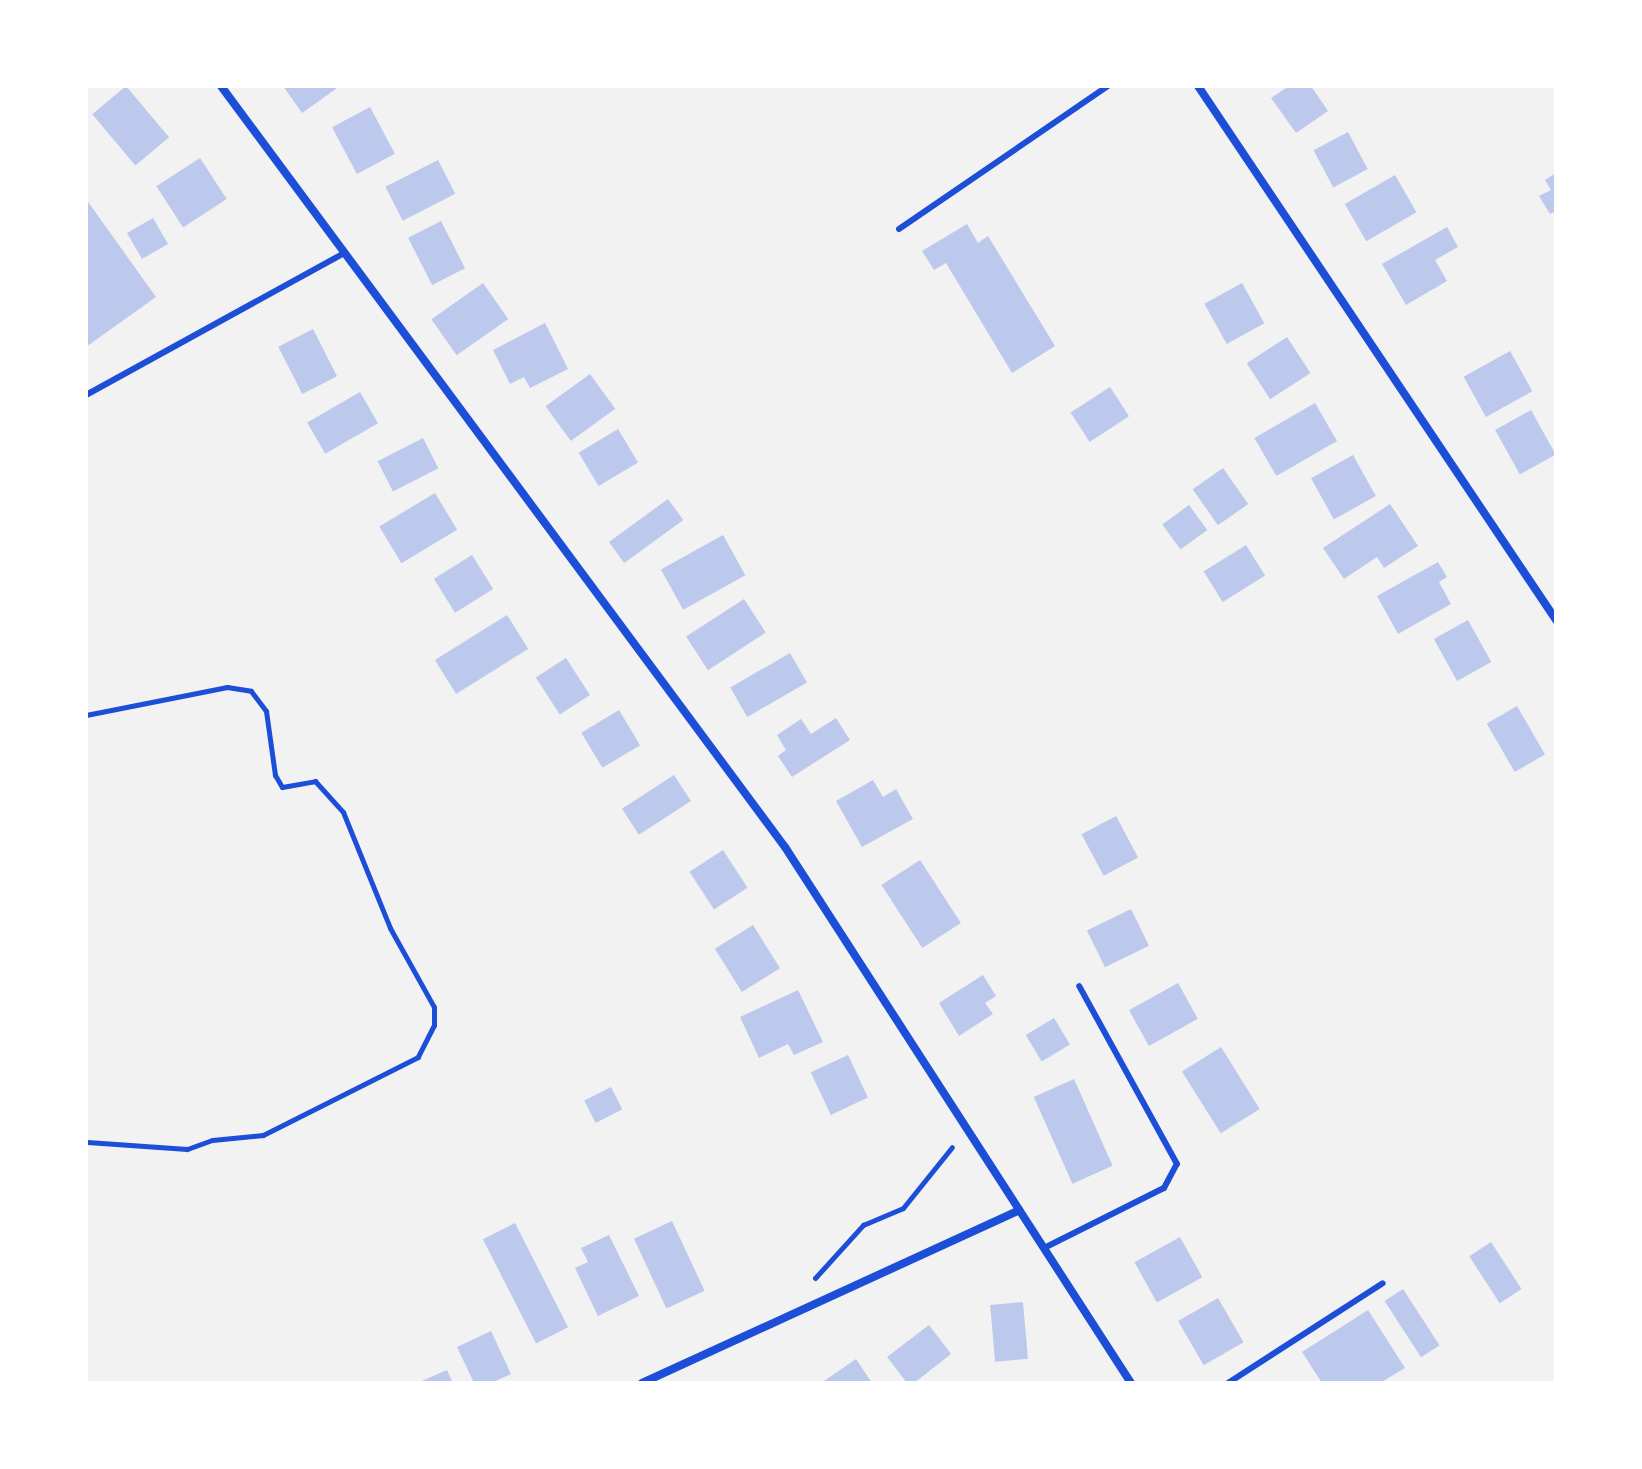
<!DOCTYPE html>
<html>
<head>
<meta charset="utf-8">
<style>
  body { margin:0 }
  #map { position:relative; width:1642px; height:1469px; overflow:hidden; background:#f2f2f2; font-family:"Fira Sans Condensed",sans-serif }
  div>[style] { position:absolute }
  .building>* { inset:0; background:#bdc9ec; transform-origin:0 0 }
  .path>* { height:5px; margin:-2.5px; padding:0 2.5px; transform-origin:2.5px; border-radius:2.5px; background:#1d4ed8 }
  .service>* { height:6px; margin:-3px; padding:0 3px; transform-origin:3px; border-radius:3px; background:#1d4ed8 }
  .minor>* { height:8px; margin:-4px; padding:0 4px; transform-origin:4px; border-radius:4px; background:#1d4ed8 }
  span { translate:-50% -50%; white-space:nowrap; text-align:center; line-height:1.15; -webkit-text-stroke:8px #fff; paint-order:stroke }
  .frame { position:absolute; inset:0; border:88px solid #fff; pointer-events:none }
</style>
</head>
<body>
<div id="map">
  <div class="building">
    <div style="left:126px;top:86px;width:67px;height:44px;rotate:50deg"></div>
    <div style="clip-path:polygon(283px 86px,340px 86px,302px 113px)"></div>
    <div style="clip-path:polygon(1289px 86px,1311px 86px,1328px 111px,1296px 133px,1271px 98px)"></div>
    <div style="left:370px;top:107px;width:53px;height:43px;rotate:62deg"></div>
    <div style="left:1348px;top:132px;width:42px;height:39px;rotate:62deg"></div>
    <div style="left:200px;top:158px;width:49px;height:52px;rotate:57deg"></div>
    <div style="left:438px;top:160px;width:38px;height:59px;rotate:63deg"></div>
    <div style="clip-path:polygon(1556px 173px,1556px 211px,1550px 214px,1539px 196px,1551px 190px,1545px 180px)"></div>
    <div style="left:1395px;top:175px;width:43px;height:58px;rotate:60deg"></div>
    <div style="clip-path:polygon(86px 199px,156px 297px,86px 347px)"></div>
    <div style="left:153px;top:218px;width:30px;height:30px;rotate:60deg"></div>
    <div style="left:441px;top:221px;width:53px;height:37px;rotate:63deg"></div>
    <div style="clip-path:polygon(967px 224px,978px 243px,988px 236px,1055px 346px,1012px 373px,946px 263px,934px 270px,922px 251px)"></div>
    <div style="clip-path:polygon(1447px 227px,1458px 247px,1435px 260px,1447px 281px,1406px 305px,1382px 264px)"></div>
    <div style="left:483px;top:283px;width:44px;height:63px;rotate:55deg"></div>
    <div style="left:1242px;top:283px;width:46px;height:43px;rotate:61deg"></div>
    <div style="clip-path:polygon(545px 323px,568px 369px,530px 388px,524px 377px,510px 384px,493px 350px)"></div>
    <div style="left:313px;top:329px;width:53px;height:39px;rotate:63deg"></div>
    <div style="left:1287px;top:337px;width:43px;height:48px;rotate:57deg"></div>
    <div style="left:1510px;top:351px;width:46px;height:53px;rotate:61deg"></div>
    <div style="left:590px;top:374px;width:43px;height:55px;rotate:54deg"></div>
    <div style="left:1110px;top:387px;width:35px;height:47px;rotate:57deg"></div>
    <div style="left:360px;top:392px;width:36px;height:61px;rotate:60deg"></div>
    <div style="left:1315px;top:403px;width:44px;height:70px;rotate:60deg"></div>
    <div style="left:1531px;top:410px;width:51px;height:41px;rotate:61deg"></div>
    <div style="left:618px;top:429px;width:39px;height:46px;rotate:59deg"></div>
    <div style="left:423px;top:438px;width:34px;height:51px;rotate:63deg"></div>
    <div style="left:1353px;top:455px;width:47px;height:48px;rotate:61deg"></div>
    <div style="left:1223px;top:468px;width:44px;height:37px;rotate:55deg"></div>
    <div style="left:435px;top:493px;width:43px;height:65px;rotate:59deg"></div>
    <div style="left:668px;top:499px;width:26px;height:73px;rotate:54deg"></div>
    <div style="clip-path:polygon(1390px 504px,1418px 546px,1384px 568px,1377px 557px,1344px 579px,1323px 548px)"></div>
    <div style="left:1189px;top:505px;width:31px;height:33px;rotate:54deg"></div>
    <div style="left:723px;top:535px;width:46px;height:71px;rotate:61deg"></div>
    <div style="left:1246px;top:545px;width:36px;height:50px;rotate:58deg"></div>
    <div style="left:472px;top:555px;width:40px;height:45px;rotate:58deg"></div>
    <div style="clip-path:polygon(1438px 562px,1447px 577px,1439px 582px,1451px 604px,1398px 634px,1377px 596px)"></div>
    <div style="left:744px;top:599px;width:40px;height:69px;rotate:57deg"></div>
    <div style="left:507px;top:615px;width:40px;height:85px;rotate:58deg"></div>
    <div style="left:1468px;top:620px;width:48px;height:39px;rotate:61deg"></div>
    <div style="left:790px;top:653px;width:34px;height:69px;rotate:60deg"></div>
    <div style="left:566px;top:658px;width:44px;height:36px;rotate:57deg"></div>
    <div style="left:1517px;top:706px;width:56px;height:35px;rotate:60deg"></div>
    <div style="left:619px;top:710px;width:41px;height:44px;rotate:59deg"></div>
    <div style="clip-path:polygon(836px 718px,850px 740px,792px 777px,778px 756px,786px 750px,777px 735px,801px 719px,811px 734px)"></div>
    <div style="left:674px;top:775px;width:31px;height:62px;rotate:57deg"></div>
    <div style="clip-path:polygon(873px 780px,883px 797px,896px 789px,913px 819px,862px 847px,836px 801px)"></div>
    <div style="left:1116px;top:816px;width:47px;height:39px;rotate:62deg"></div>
    <div style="left:723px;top:850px;width:45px;height:40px;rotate:57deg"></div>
    <div style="left:920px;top:860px;width:75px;height:46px;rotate:57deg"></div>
    <div style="left:1131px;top:909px;width:41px;height:49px;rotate:64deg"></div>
    <div style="left:753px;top:925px;width:51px;height:45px;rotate:58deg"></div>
    <div style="clip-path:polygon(983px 975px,996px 996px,985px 1003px,993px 1014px,959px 1036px,939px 1003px)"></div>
    <div style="left:1178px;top:983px;width:41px;height:56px;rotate:61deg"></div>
    <div style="clip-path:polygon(798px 990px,823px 1042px,794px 1055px,788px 1044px,759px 1058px,740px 1017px)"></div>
    <div style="left:1054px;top:1018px;width:31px;height:33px;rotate:59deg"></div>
    <div style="left:1221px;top:1047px;width:73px;height:46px;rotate:58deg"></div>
    <div style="left:848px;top:1055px;width:47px;height:41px;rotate:65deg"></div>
    <div style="left:1074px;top:1079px;width:95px;height:44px;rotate:66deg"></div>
    <div style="left:611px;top:1087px;width:25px;height:30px;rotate:63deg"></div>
    <div style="left:672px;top:1221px;width:77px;height:42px;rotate:65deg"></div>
    <div style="left:515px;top:1223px;width:117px;height:36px;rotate:63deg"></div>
    <div style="clip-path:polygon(609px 1235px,639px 1296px,598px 1316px,575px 1268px,588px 1262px,581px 1248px)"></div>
    <div style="left:1180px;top:1237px;width:46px;height:52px;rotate:61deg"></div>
    <div style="left:1491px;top:1242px;width:56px;height:26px;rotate:57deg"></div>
    <div style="left:1403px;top:1289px;width:67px;height:22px;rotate:57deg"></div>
    <div style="left:1218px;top:1298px;width:51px;height:46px;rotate:60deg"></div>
    <div style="left:1023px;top:1302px;width:57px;height:33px;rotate:85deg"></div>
    <div style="clip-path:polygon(1368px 1310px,1405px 1368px,1380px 1383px,1322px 1383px,1302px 1352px)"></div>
    <div style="clip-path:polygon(929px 1325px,951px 1354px,914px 1383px,907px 1383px,887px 1357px)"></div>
    <div style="clip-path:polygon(491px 1331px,511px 1374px,491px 1383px,474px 1383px,457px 1347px)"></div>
    <div style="clip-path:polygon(856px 1359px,872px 1383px,821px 1383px)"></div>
    <div style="clip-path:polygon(447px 1370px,453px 1383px,417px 1383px)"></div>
  </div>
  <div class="path">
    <div style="left:86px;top:715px;width:144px;rotate:-11.2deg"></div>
    <div style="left:227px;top:687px;width:24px;rotate:9deg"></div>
    <div style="left:251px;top:691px;width:25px;rotate:53deg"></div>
    <div style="left:266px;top:711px;width:65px;rotate:82deg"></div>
    <div style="left:275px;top:775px;width:14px;rotate:60deg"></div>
    <div style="left:282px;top:787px;width:34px;rotate:-10deg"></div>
    <div style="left:315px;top:781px;width:42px;rotate:47.9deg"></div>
    <div style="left:343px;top:812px;width:125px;rotate:67.9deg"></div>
    <div style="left:390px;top:928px;width:90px;rotate:60.9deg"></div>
    <div style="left:434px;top:1007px;width:18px;rotate:90deg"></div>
    <div style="left:434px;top:1025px;width:36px;rotate:117deg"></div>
    <div style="left:418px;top:1057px;width:174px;rotate:153.3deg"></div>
    <div style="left:263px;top:1135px;width:51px;rotate:174.4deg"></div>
    <div style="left:212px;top:1140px;width:27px;rotate:160deg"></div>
    <div style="left:187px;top:1149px;width:100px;rotate:-176deg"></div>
    <div style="left:815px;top:1278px;width:72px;rotate:-47.8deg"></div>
    <div style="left:863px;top:1225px;width:43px;rotate:-23deg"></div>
    <div style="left:903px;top:1208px;width:78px;rotate:-51.2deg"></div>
  </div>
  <div class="service">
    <div style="left:899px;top:229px;width:253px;rotate:-34.4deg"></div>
    <div style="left:86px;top:395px;width:293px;rotate:-28.8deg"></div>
    <div style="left:1044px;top:1248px;width:134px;rotate:-26.6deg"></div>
    <div style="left:1164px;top:1188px;width:27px;rotate:-62deg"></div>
    <div style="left:1177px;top:1164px;width:203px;rotate:-118.8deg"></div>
    <div style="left:1228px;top:1383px;width:184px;rotate:-32.8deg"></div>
  </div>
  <div class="minor">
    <div style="left:221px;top:86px;width:947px;rotate:53.46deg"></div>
    <div style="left:785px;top:847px;width:638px;rotate:57.16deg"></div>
    <div style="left:1198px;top:86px;width:643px;rotate:56.16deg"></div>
    <div style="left:642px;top:1383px;width:415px;rotate:-24.6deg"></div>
  </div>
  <div class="frame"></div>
</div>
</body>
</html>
